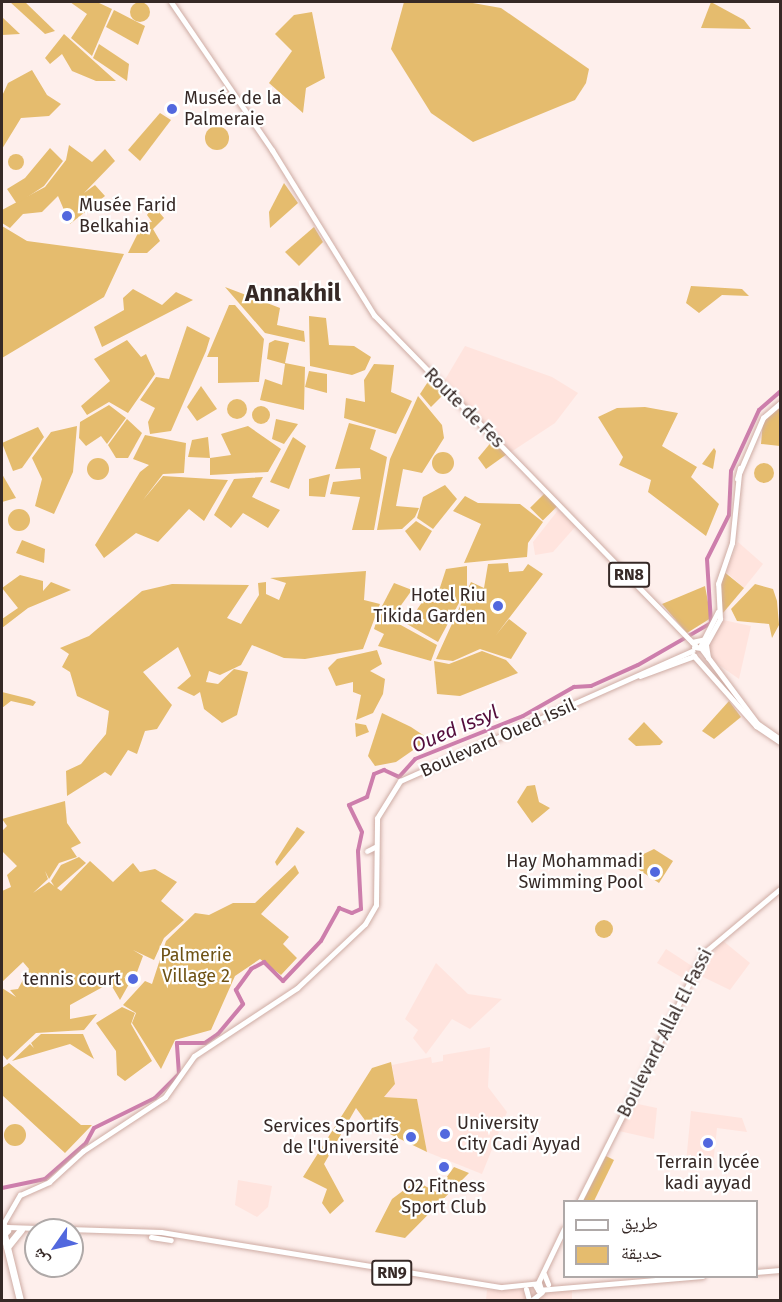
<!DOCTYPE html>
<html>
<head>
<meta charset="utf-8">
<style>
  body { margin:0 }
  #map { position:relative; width:782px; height:1302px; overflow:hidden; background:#feefec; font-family:"Fira Sans","Noto Naskh Arabic",sans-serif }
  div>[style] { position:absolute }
  .built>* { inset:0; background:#ffe4de }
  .green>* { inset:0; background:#e5bc6e; transform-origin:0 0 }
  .round { border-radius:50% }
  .river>* { height:4px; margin:-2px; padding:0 2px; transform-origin:2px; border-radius:2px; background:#cd7eac }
  .roads { filter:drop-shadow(0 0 2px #ceaca4) drop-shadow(0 0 2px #ceaca4) }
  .secondary>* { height:4.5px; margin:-2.25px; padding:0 2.25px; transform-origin:2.25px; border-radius:2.25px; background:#fff }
  .primary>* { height:5px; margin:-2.5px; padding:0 2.5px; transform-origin:2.5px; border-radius:2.5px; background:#fff }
  .highway>* { height:7px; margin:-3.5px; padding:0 3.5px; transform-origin:3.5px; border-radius:3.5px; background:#fff }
  .dots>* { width:16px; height:16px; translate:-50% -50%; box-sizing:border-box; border:3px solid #fff; border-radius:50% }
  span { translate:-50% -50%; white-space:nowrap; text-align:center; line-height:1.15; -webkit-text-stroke:4.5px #fff; paint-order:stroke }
  .shield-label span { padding:2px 4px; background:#fff; border:2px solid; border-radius:4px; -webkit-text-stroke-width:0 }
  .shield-label { font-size:16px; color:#362926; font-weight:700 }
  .poi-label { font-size:18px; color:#362926 }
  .left { translate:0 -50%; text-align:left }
  .right { translate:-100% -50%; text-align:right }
  .street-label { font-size:18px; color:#362926 }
  .park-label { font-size:18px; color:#6f5214 }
  .water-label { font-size:20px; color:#540e3d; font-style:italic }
  .district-label { font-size:24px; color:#362926; font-weight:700 }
  .frame { position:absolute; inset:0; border:3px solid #362926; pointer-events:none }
  .legend { position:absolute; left:563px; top:1200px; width:195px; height:78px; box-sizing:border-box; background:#fff; border:2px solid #afa9a8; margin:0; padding:8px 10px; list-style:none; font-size:18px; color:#362926 }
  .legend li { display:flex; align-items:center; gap:12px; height:30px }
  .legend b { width:30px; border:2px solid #afa9a8 }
  .north { position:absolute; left:24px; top:1218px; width:60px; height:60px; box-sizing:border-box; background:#fff; border:2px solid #afa9a8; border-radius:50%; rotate:236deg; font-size:16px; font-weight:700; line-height:24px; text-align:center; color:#362926 }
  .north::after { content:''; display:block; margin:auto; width:21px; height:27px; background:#5268de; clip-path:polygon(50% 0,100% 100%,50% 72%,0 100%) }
</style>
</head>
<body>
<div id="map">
  <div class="built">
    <div style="clip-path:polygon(465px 346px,552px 377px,578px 393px,555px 423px,511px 452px,443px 383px)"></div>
    <div style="clip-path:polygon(559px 509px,576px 526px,553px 552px,535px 555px,533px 542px)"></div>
    <div style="clip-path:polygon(738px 542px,763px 564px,744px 588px,726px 572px)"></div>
    <div style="clip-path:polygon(723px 620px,751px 626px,739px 679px,709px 658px,707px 646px)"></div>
    <div style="clip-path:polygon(722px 940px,750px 963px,730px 990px,699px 975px)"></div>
    <div style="clip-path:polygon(666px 949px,695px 968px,688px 981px,657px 963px)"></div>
    <div style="clip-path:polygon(436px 963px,468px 994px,502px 999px,470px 1029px,452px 1019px,426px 1054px,413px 1038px,418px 1030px,405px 1019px)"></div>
    <div style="clip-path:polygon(490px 1047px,488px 1087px,507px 1112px,482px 1174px,427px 1152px,417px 1099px,384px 1097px,395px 1084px,392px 1065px,431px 1057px,432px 1063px,443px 1061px,443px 1055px)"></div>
    <div style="clip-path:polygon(633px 1103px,657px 1108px,654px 1139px,619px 1131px)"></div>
    <div style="clip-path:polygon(691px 1111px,742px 1118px,747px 1132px,717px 1128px,713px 1165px,686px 1162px)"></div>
    <div style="clip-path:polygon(238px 1180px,272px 1186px,268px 1207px,257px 1217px,235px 1205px)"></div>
    <div style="clip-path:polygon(572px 1288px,572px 1300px,486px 1300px,487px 1290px)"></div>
  </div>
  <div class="green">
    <div style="clip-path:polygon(10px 2px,25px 2px,55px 31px,45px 34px)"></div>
    <div style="clip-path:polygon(70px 2px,97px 2px,112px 9px,92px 56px,71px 38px,87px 14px)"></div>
    <div style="clip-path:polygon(404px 2px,467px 2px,501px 8px,589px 69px,586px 83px,575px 100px,473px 142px,431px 113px,391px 49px)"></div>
    <div style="clip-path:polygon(711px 2px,744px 20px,751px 29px,701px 28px)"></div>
    <div class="round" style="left:130px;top:2px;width:20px;height:20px"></div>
    <div style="clip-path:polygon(114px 10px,145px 26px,138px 45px,106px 27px)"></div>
    <div style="clip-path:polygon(312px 12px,325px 78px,306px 88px,303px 113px,269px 83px,292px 51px,275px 34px,294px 15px)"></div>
    <div style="clip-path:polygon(2px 17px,20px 34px,2px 35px)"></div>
    <div style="clip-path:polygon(64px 34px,96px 63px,116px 81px,96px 81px,72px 71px,62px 54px,50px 64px,45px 58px)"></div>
    <div style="clip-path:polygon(99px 44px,129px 64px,127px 81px,93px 58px)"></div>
    <div style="clip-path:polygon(32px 70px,47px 95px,61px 104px,49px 116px,21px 118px,2px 149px,2px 96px,8px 83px)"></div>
    <div style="clip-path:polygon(160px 113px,171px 120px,140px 161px,128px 150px)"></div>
    <div class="round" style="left:205px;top:126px;width:24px;height:24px"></div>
    <div style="clip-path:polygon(69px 145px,92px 162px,105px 149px,115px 161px,84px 193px,95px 185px,105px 196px,70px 224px,58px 196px,42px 212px,23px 214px,10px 228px,2px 223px,2px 210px,45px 187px,66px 160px)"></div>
    <div style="clip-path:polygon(50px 148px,63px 161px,44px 186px,17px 204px,7px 189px,25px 178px)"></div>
    <div class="round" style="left:8px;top:154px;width:16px;height:16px"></div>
    <div style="clip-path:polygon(284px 183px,298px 203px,270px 228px,269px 212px)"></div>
    <div style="clip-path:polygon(153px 205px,164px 218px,153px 229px,160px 241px,147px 253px,128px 253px,143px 223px,152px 222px,147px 215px)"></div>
    <div style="clip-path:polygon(2px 226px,27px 241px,124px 254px,104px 297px,2px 358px)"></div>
    <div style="clip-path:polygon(314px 227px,323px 242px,299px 266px,285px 252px)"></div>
    <div style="clip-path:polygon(691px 286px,742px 289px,749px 296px,722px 295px,699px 313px,686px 303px)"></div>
    <div style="clip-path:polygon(225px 287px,280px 308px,277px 325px,304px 331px,305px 342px,265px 333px)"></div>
    <div style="clip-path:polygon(133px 289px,162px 305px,176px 292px,193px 300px,102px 347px,94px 327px,124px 310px,123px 298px)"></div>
    <div style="clip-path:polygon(229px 305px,235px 305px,264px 339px,259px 382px,218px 383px,218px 357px,207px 357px)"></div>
    <div style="clip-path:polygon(309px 316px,326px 318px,329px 345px,354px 346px,371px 357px,365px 370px,352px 375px,310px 366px)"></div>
    <div style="clip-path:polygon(187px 326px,210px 338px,206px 351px,171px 431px,150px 434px,148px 422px,155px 408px,140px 400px,156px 377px,169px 379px)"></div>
    <div style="clip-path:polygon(127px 340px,141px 357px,146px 354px,155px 374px,128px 413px,109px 402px,87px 415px,81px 406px,110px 381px,94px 359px)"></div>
    <div style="clip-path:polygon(275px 340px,289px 343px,285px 363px,305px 367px,304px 410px,260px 400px,265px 379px,282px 385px,285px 364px,267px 359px,269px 343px)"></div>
    <div style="clip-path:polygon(374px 364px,394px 365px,391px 392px,412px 401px,396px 434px,344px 418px,346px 398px,365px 402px,364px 380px)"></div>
    <div style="clip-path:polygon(309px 371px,327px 374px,327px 393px,305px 387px)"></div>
    <div style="clip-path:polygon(431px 377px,446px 392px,431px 407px,420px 394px)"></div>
    <div style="clip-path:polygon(201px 386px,217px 409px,197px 421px,187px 407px)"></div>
    <div style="clip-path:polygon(418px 396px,442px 425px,444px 438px,422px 473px,403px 469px,396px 506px,419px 508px,415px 517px,402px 529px,377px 530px,390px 459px)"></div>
    <div class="round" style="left:227px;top:399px;width:20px;height:20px"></div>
    <div style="clip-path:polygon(109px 405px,126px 418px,107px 444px,101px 436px,86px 446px,79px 438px,80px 422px)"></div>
    <div style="clip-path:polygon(780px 405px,780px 446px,761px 444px,763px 421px)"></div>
    <div class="round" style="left:252px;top:406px;width:18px;height:18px"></div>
    <div style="clip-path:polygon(645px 407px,678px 413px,662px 446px,697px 467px,691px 477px,719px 504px,706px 536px,648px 492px,651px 480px,619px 465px,623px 457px,598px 417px,617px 408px)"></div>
    <div style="clip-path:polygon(127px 419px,142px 433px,128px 458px,116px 458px,108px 445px)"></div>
    <div style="clip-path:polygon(276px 419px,298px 424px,284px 444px,272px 439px)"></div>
    <div style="clip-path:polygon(349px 423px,376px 430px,370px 449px,387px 457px,374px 530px,352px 530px,360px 497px,330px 494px,333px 482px,361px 479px,360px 468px,335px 469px)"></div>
    <div style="clip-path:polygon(77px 426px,73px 472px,54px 514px,35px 506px,42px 479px,32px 458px,51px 432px)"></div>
    <div style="clip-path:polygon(248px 426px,281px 449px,268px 472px,210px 475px,210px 458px,188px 457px,192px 440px,208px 437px,210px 458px,231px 455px,221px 434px)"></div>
    <div style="clip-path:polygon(38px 427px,44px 437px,22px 468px,13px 471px,2px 443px)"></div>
    <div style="clip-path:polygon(145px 435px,186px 443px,184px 473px,163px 474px,143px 500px,163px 476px,228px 480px,204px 521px,189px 509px,158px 542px,136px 533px,104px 558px,95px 545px,140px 472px,149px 465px,133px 459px)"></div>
    <div style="clip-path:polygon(293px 437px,306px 446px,289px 489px,270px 482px)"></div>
    <div style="clip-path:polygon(493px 440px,507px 454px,486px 469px,478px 458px)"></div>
    <div style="clip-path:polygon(714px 448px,716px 451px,713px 469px,702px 464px)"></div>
    <div class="round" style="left:432px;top:452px;width:22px;height:22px"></div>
    <div class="round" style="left:87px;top:458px;width:22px;height:22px"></div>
    <div class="round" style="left:754px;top:463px;width:20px;height:20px"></div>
    <div style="clip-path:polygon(2px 474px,16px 498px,2px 502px)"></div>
    <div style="clip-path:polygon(330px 474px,325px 497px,309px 496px,309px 479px)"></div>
    <div style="clip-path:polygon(263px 477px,252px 497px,280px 510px,268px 528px,243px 513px,231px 528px,214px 515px,234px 479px)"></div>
    <div style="clip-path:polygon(445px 485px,457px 499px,433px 529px,417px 518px,423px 497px)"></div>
    <div style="left:545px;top:493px;width:18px;height:21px;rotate:45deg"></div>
    <div style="clip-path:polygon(465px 496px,478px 503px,520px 504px,543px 522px,528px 543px,527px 557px,464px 563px,481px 524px,453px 511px)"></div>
    <div class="round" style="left:8px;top:509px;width:22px;height:22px"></div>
    <div style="clip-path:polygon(416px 521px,432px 531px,420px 551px,405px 531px)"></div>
    <div style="clip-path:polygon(22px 540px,45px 549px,44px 563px,16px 553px)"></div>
    <div style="clip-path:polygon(508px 563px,509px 572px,523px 571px,528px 564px,543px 574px,496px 635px,509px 619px,527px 633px,511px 659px,480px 649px,453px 661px,436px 659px,471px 582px,484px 588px,488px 564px)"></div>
    <div style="clip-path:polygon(467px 566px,467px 588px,438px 642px,407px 624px,425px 598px,435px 603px,446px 569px)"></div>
    <div style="clip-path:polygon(366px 571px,364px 600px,380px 604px,363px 649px,305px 659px,284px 658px,252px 645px,241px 665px,220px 675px,209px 671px,206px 682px,218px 684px,234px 669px,248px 672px,237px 715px,222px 723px,204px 709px,200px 692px,194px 696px,177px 688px,191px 676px,178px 647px,143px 672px,172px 705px,157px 729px,145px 731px,137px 754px,128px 750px,111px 776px,105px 772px,67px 796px,66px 771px,81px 764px,106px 734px,109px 711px,77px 696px,70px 672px,62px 667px,69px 654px,60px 648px,89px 636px,142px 591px,172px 584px,249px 585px,227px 618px,241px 624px,259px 595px,258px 583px,266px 582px,266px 594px,279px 600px,286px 583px,270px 578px)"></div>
    <div style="clip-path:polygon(723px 571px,744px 588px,723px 613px,719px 590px)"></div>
    <div style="clip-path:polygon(20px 575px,43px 581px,43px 591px,51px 582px,71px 590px,28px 608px,2px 628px,2px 619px,18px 608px,2px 588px)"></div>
    <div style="clip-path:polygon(394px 583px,412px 590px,394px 615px,380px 610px)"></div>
    <div style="clip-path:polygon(755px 584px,773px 589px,777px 601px,779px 625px,772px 638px,769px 624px,737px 621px,731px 609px)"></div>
    <div style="clip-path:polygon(705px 586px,711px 618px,687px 633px,662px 604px)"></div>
    <div style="clip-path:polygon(379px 613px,437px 645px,431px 661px,378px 646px,384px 634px,374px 629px)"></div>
    <div style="clip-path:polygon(377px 650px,382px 664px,370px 671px,385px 679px,383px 694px,373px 713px,356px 720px,361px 695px,353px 692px,353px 682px,336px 686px,328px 668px,337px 659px)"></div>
    <div style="clip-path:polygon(482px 651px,506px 660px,518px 673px,460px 696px,437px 694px,434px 661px,449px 664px)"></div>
    <div style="clip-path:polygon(2px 692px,30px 699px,36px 702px,33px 706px,11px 701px,2px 708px)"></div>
    <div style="clip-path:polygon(729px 701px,741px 717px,714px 739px,702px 731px)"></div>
    <div style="clip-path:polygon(382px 713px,411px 727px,429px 739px,396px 762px,375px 766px,368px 756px)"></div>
    <div style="clip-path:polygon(644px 722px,663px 742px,660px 745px,636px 746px,628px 739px)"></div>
    <div style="clip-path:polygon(355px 723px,366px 725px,369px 732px,356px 737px)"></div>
    <div style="clip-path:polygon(535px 785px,539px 802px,550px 808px,532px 823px,517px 802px,527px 786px)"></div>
    <div style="clip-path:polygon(65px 801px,67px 823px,81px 843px,71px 848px,77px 857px,59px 863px,49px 879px,45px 871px,48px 879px,33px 893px,49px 882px,61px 891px,90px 861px,113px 882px,133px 863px,140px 872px,155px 869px,177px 882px,161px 901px,184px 920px,164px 938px,154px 960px,133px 950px,143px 956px,133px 983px,124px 977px,129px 984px,120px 1000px,110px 983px,70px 1005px,70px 1019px,97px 1014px,84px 1030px,36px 1033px,7px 1060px,2px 1054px,2px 988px,16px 997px,10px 990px,18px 989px,29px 969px,23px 962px,2px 982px,2px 891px,11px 887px,7px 875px,17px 866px,2px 851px,2px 831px,7px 826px,2px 819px)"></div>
    <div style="clip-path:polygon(297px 827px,305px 832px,277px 866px,275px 862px)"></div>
    <div style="clip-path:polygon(654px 849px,673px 861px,659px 883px,627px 862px)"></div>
    <div style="clip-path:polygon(79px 857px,86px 863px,56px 889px,51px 881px,61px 865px)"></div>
    <div style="clip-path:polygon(295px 865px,299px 873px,261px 914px,289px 937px,283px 944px,297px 958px,281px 975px,260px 959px,235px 976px,211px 1030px,175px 1040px,161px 1069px,132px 1023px,136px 1013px,123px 1005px,145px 981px,152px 984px,166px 941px,195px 913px,209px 915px,233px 903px,255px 903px)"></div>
    <div class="round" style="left:595px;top:920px;width:18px;height:18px"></div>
    <div style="clip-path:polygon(122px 1007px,135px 1013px,131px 1024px,152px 1061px,125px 1081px,117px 1075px,116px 1051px,96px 1023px)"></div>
    <div style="clip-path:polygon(41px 1034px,83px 1034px,94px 1059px,70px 1044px,12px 1061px,30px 1044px,34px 1048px,31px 1043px)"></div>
    <div style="clip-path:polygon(391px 1062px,395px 1084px,384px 1097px,417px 1099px,427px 1152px,367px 1123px,356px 1108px,324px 1164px,344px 1201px,330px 1214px,322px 1203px,327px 1189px,303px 1177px,372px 1068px)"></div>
    <div style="clip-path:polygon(9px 1063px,81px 1125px,92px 1125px,65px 1153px,2px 1095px,2px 1068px)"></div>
    <div class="round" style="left:4px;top:1124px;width:22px;height:22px"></div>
    <div style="clip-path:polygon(606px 1156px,614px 1160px,594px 1201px,583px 1201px)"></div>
    <div style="clip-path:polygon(454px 1167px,469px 1173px,405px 1238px,375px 1232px,392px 1199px,416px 1181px,436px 1192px)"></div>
  </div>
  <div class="river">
    <div style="left:2px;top:1188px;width:44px;rotate:-11.8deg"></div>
    <div style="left:45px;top:1179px;width:55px;rotate:-41.3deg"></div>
    <div style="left:86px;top:1143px;width:17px;rotate:-62deg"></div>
    <div style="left:94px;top:1128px;width:68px;rotate:-26.2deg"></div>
    <div style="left:155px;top:1098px;width:34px;rotate:-45deg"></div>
    <div style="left:179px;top:1074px;width:31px;rotate:-94deg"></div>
    <div style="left:177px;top:1043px;width:28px"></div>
    <div style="left:205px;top:1043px;width:16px;rotate:-35deg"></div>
    <div style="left:218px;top:1034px;width:39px;rotate:-50deg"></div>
    <div style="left:243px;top:1004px;width:16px;rotate:-117deg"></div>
    <div style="left:236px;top:990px;width:26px;rotate:-54deg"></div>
    <div style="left:251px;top:969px;width:15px;rotate:-28deg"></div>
    <div style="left:264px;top:962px;width:27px;rotate:45deg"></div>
    <div style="left:283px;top:981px;width:55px;rotate:-46.5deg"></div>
    <div style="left:321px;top:941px;width:38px;rotate:-61deg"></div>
    <div style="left:339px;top:908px;width:14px;rotate:21deg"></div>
    <div style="left:352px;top:913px;width:10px;rotate:-24deg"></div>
    <div style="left:361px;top:909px;width:58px;rotate:-93deg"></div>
    <div style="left:358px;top:851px;width:19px;rotate:-78deg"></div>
    <div style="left:362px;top:832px;width:30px;rotate:-116deg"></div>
    <div style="left:349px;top:805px;width:20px;rotate:-24deg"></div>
    <div style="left:367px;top:797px;width:24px;rotate:-73deg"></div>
    <div style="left:374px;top:774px;width:11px;rotate:-22deg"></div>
    <div style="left:384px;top:770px;width:17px;rotate:25deg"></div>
    <div style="left:399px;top:777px;width:24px;rotate:-48deg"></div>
    <div style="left:415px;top:759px;width:116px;rotate:-21.7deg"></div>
    <div style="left:523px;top:716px;width:59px;rotate:-29.6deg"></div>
    <div style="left:574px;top:687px;width:17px;rotate:-3deg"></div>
    <div style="left:591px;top:686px;width:51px;rotate:-24.1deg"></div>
    <div style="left:638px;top:665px;width:84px;rotate:-29.9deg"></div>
    <div style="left:711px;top:623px;width:64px;rotate:-93.6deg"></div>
    <div style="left:707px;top:559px;width:49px;rotate:-63.4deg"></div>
    <div style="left:729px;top:515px;width:44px;rotate:-87.4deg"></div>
    <div style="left:731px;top:471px;width:67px;rotate:-65.3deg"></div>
    <div style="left:759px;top:410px;width:28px;rotate:-41deg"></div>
  </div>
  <div class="roads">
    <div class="secondary">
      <div style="left:737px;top:479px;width:11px;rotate:-75deg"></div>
      <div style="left:700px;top:647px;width:39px;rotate:-63deg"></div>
      <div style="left:704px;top:648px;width:33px;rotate:-61deg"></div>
      <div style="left:720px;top:619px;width:35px;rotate:-93deg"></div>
      <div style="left:718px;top:584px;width:43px;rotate:-71.1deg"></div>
      <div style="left:732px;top:543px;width:69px;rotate:-84.2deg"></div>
      <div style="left:739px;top:474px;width:61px;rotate:-66.8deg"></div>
      <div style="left:763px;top:418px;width:23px;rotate:-41deg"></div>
      <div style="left:579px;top:1202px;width:280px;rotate:-63.3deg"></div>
      <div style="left:705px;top:952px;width:98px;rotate:-40deg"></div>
      <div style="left:538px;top:1283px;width:60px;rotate:-64.3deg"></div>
    </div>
    <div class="primary">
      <div style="left:171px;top:2px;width:179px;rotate:55.7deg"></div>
      <div style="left:272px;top:150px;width:194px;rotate:58.3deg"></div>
      <div style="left:374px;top:315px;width:462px;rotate:45.8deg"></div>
      <div style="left:692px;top:642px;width:13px;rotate:-13deg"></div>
      <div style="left:706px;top:645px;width:13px;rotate:81deg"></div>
      <div style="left:694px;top:647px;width:7px;rotate:8deg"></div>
      <div style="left:701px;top:648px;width:94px;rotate:53.3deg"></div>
      <div style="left:757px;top:723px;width:28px;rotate:35deg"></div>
      <div style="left:693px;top:655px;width:95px;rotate:48.4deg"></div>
      <div style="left:756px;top:726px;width:29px;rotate:34deg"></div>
      <div style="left:640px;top:676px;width:58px;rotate:-20.3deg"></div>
      <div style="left:367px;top:851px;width:9px;rotate:-27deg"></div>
      <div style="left:3px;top:1224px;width:34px;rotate:-60deg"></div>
      <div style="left:20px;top:1195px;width:32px;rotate:-24deg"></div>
      <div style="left:49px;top:1182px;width:46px;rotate:-42.4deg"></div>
      <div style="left:83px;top:1151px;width:98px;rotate:-33.4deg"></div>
      <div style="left:165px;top:1097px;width:50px;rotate:-54.7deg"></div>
      <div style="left:194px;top:1056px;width:123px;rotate:-33.4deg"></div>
      <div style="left:297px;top:988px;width:93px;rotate:-43.3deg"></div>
      <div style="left:365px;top:924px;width:22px;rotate:-60deg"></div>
      <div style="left:376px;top:905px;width:87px;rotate:-89.3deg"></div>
      <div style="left:377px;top:818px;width:44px;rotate:-58.1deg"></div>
      <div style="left:400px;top:781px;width:320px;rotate:-24deg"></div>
      <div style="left:7px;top:1227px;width:154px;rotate:1.9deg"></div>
      <div style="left:161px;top:1232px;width:345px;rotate:9.2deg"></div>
      <div style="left:502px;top:1287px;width:37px;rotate:-6deg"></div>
      <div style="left:539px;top:1283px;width:6px;rotate:72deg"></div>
      <div style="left:151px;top:1237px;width:20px;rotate:9deg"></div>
      <div style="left:756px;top:1272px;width:24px;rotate:-5deg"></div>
      <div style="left:544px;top:1274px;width:11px;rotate:68deg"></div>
      <div style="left:535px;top:1285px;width:6px;rotate:59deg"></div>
      <div style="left:538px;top:1290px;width:165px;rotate:-4.9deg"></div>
      <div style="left:526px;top:1289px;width:11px;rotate:75deg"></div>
      <div style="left:532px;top:1300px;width:13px;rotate:-39deg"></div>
    </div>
    <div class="highway">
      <div style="left:2px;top:1224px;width:8px;rotate:50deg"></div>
      <div style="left:7px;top:1230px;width:8px;rotate:130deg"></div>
      <div style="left:4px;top:1235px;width:67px;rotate:76.2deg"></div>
      <div style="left:7px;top:1247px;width:22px;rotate:-51deg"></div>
    </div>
  </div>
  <div class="dots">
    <div style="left:172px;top:109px;background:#5268de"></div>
    <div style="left:67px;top:216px;background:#5268de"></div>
    <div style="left:498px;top:606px;background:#5268de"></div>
    <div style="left:655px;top:872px;background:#5268de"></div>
    <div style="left:133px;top:979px;background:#5268de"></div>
    <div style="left:445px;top:1134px;background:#5268de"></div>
    <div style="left:411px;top:1137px;background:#5268de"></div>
    <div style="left:708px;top:1143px;background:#5268de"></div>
    <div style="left:444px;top:1167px;background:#5268de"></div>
  </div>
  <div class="shield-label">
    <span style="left:629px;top:575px">RN8</span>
    <span style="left:392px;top:1273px">RN9</span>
  </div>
  <div class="poi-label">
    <span class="left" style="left:184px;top:109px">Musée de la<br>Palmeraie</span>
    <span class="left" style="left:79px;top:216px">Musée Farid<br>Belkahia</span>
    <span class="right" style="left:486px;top:606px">Hotel Riu<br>Tikida Garden</span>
    <span class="right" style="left:643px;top:872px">Hay Mohammadi<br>Swimming Pool</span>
    <span class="right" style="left:121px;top:979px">tennis court</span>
    <span class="left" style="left:457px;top:1134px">University<br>City Cadi Ayyad</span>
    <span class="right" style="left:399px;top:1137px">Services Sportifs<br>de l'Université</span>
    <span style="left:708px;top:1173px">Terrain lycée<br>kadi ayyad</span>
    <span style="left:444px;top:1197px">O2 Fitness<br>Sport Club</span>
  </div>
  <div class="street-label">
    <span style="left:464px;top:408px;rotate:45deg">Route de Fes</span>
    <span style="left:498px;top:738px;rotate:-24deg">Boulevard Oued Issil</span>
    <span style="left:665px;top:1033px;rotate:-63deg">Boulevard Allal El Fassi</span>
  </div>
  <div class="park-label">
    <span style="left:196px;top:966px">Palmerie<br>Village 2</span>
  </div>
  <div class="water-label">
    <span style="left:455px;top:729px;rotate:-23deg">Oued Issyl</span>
  </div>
  <div class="district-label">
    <span style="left:293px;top:294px">Annakhil</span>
  </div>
  <div class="frame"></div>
  <ul class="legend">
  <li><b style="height:8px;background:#fff"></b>طريق</li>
  <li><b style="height:16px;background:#e5bc6e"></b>حديقة</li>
  </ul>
  <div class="north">ش</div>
</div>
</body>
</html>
